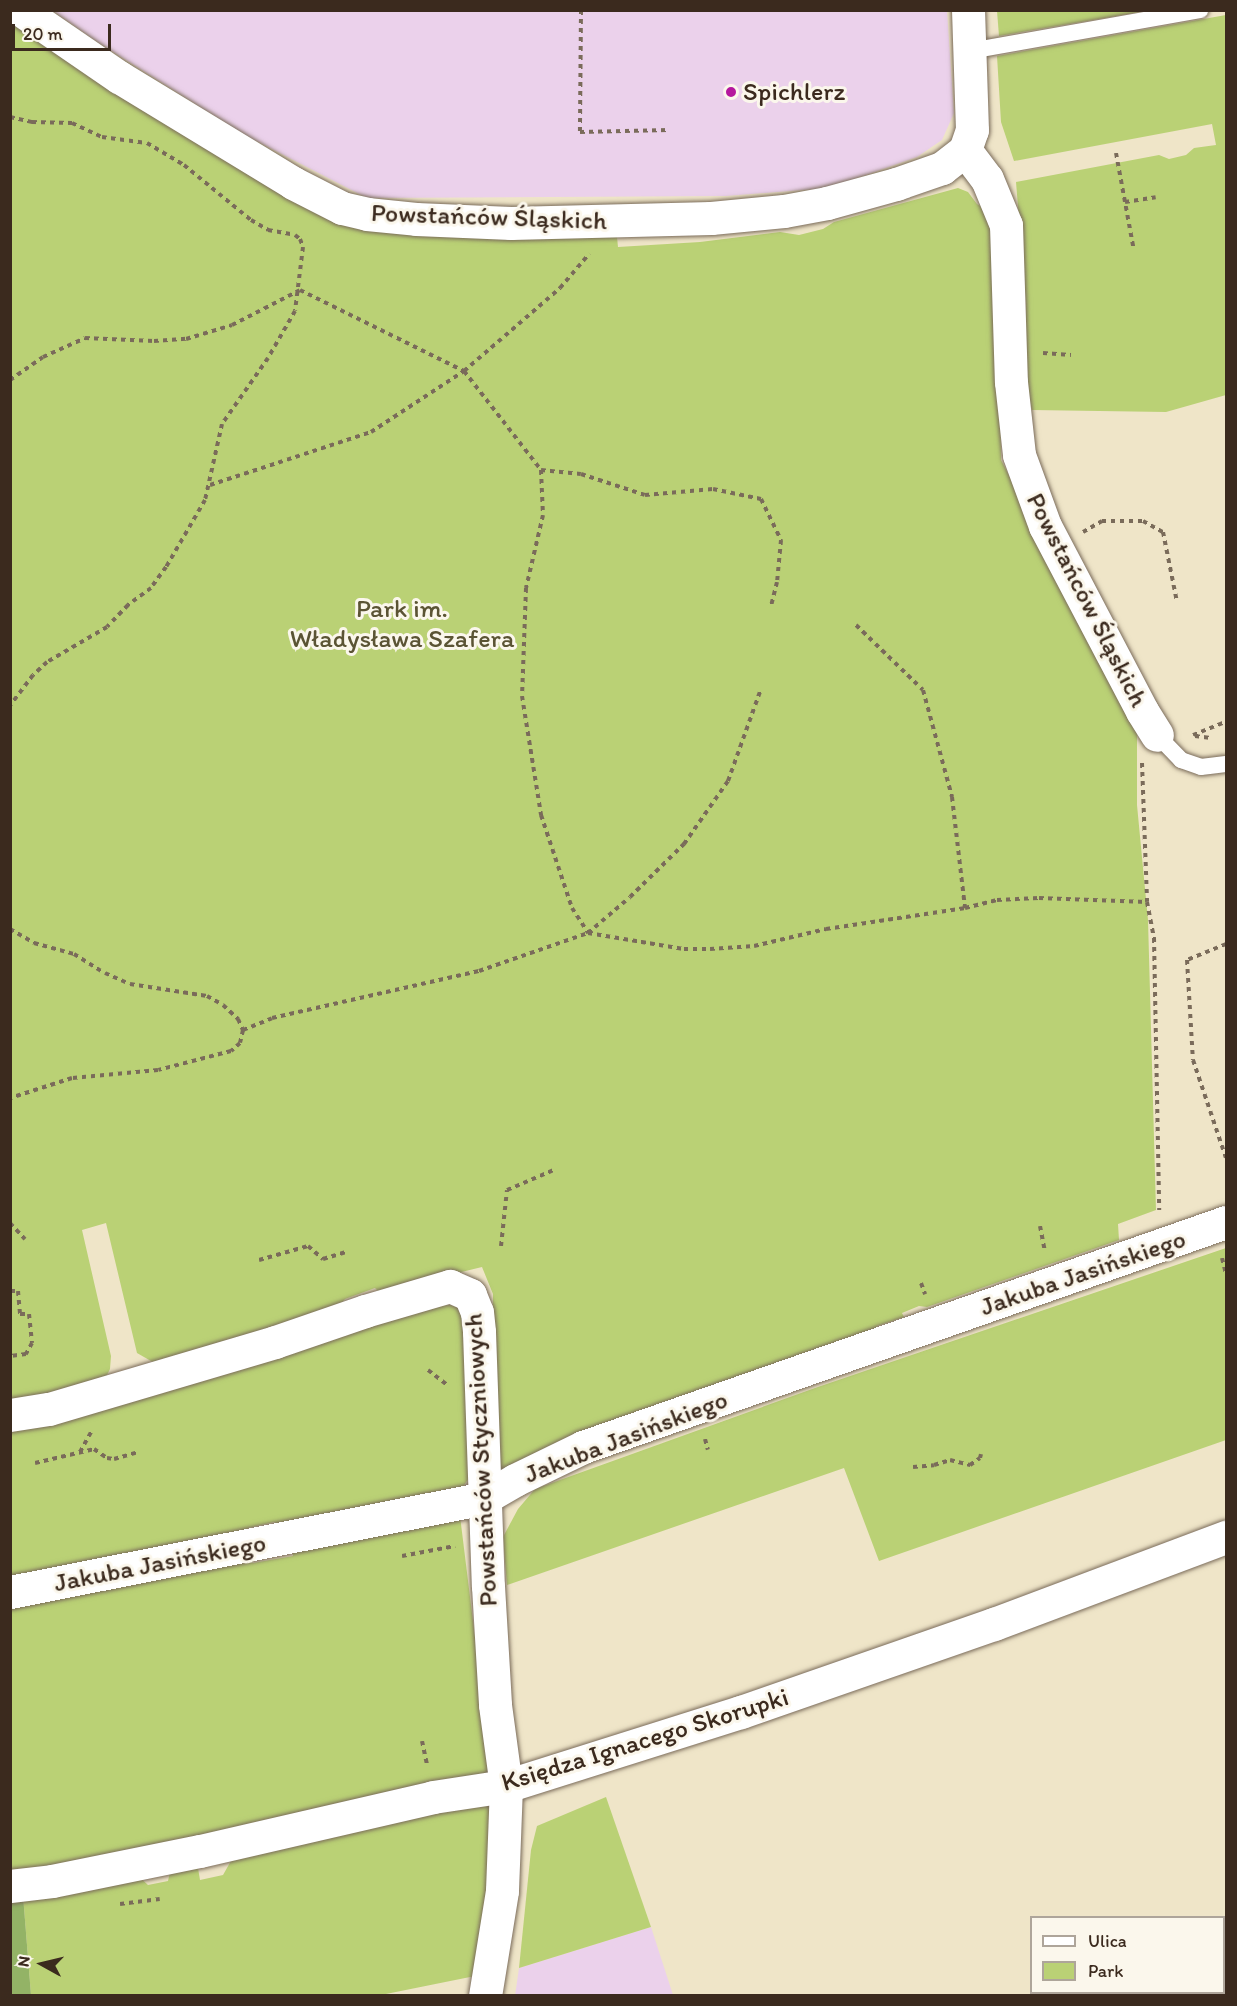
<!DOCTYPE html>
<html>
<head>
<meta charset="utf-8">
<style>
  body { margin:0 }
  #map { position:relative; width:1237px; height:2006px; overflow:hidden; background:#efe5c8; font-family:Itim,sans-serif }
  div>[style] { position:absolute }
  .built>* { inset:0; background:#ebd1eb }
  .green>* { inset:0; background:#bad175 }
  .forest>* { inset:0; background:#93b366 }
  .path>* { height:4px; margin-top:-2px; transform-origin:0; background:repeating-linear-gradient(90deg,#7a6b5a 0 4.5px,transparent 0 9px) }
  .roads { filter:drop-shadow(0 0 2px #7a6b5a) drop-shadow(0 0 2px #7a6b5a) }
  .service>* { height:16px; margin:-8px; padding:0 8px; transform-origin:8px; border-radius:8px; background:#fff }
  .minor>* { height:33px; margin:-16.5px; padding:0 16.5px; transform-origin:16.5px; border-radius:16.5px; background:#fff }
  .dots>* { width:16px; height:16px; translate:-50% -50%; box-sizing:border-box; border:3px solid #fbf7ec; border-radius:50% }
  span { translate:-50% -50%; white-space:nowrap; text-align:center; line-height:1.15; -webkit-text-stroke:6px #fbf7ec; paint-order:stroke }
  .poi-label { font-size:26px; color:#3b2a1e }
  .left { translate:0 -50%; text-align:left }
  .street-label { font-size:26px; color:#3b2a1e }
  .park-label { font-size:26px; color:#5b5434 }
  .frame { position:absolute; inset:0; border:12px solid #3b2a1e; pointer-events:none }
  .legend { position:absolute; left:1030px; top:1916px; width:195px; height:78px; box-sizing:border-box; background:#fbf7ec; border:2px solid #aea59a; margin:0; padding:8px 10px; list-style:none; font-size:18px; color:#3b2a1e }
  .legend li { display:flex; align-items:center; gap:12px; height:30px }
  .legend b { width:30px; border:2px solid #aea59a }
  .north { position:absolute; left:12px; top:1934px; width:60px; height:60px; -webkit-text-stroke:4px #fbf7ec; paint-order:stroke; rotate:278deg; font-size:16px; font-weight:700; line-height:24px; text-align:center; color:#3b2a1e }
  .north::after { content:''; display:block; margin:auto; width:21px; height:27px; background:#3b2a1e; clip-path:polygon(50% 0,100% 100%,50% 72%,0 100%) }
  .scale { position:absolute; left:12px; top:24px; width:99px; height:27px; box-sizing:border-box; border:3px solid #3b2a1e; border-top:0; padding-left:8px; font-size:18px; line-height:21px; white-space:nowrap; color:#3b2a1e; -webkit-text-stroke:4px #fbf7ec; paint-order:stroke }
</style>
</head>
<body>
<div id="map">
  <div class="built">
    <div style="clip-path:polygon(53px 11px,947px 11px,954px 113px,942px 140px,917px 157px,829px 188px,726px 196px,367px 198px,243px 134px,99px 43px)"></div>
    <div style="clip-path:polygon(651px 1927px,673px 1995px,515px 1996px,519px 1968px)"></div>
  </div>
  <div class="green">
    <div style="clip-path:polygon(997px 11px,997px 10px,1146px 11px,999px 36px)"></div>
    <div style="clip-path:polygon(1226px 15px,1226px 395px,1166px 412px,1032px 410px,1026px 389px,1026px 304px,1016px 182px,1159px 155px,1169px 159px,1186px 155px,1194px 148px,1216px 145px,1212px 124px,1014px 161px,1001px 122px,997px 56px)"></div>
    <div style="clip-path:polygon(10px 18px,275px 187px,564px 237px,617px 237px,618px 247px,700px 242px,780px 232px,799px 235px,823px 229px,834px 222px,958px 188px,968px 192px,977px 204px,997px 216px,1001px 460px,1137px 722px,1137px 805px,1148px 920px,1156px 1210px,1118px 1224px,1119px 1240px,927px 1307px,919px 1306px,902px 1313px,904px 1317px,877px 1326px,879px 1335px,498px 1470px,492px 1399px,493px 1294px,482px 1267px,379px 1292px,375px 1288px,345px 1299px,337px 1308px,158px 1365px,137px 1353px,106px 1223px,82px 1230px,111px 1356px,110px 1369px,104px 1381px,11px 1402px)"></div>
    <div style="clip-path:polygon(1226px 1248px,1226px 1440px,879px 1561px,844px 1468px,507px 1585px,503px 1537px,518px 1509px,535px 1489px,815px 1388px)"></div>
    <div style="clip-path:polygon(450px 1305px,460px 1308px,468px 1321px,471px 1475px,456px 1497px,284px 1530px,274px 1522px,248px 1528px,245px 1537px,11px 1584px,11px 1425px,435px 1306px)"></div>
    <div style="clip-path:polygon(460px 1516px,492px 1775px,11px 1876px,11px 1601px,250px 1554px,253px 1563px,293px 1556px,292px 1547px)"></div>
    <div style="clip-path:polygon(606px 1797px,651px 1927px,519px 1968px,531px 1850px,537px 1826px)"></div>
    <div style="clip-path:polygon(491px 1804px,487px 1881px,475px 1976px,381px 1995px,31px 1995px,23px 1895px,136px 1874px,148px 1885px,168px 1881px,171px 1867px,197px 1862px,200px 1880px,223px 1875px,236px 1852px,376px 1823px)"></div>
  </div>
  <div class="forest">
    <div style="clip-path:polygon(23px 1895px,31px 1995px,11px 1995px,10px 1896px)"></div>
  </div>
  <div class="path">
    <div style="left:581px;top:10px;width:122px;rotate:90.5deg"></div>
    <div style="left:580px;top:132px;width:89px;rotate:-1.3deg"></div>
    <div style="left:10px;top:117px;width:23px;rotate:13deg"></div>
    <div style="left:32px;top:122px;width:40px;rotate:1.4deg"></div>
    <div style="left:72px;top:123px;width:33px;rotate:25deg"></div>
    <div style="left:102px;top:137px;width:45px;rotate:7.6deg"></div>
    <div style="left:147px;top:143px;width:43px;rotate:30.7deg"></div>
    <div style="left:184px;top:165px;width:87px;rotate:39.4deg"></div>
    <div style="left:251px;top:220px;width:20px;rotate:30deg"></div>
    <div style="left:268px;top:230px;width:27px;rotate:10deg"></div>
    <div style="left:295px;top:235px;width:6px;rotate:39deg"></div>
    <div style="left:300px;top:239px;width:9px;rotate:69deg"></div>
    <div style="left:303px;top:247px;width:64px;rotate:97.1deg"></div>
    <div style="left:295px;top:311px;width:54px;rotate:119.9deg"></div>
    <div style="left:268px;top:358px;width:80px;rotate:124.9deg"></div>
    <div style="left:222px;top:424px;width:78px;rotate:102.6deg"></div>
    <div style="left:205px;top:500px;width:78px;rotate:120.2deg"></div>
    <div style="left:166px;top:567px;width:26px;rotate:126deg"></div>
    <div style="left:151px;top:588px;width:29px;rotate:144deg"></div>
    <div style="left:128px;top:605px;width:30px;rotate:134deg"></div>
    <div style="left:107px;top:627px;width:69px;rotate:149.7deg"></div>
    <div style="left:47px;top:662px;width:19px;rotate:137deg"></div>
    <div style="left:33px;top:675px;width:38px;rotate:127deg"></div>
    <div style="left:1116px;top:153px;width:95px;rotate:79.6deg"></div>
    <div style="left:1125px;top:202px;width:31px;rotate:-9deg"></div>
    <div style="left:1043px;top:353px;width:28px;rotate:4deg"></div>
    <div style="left:10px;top:380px;width:40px;rotate:-34.9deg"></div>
    <div style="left:43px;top:357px;width:46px;rotate:-24.3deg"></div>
    <div style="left:85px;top:338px;width:69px;rotate:2.5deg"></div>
    <div style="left:154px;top:341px;width:32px;rotate:-4deg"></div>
    <div style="left:186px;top:339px;width:48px;rotate:-16.9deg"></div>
    <div style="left:232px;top:325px;width:76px;rotate:-27.2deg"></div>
    <div style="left:300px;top:290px;width:183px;rotate:26.3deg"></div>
    <div style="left:464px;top:371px;width:125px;rotate:52.1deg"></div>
    <div style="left:541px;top:470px;width:45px;rotate:87.5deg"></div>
    <div style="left:543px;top:515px;width:75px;rotate:103.1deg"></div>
    <div style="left:526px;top:588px;width:108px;rotate:92.1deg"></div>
    <div style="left:522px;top:696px;width:121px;rotate:80.9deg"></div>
    <div style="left:541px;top:815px;width:98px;rotate:71.6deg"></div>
    <div style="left:572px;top:908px;width:30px;rotate:57deg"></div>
    <div style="left:588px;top:933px;width:55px;rotate:-40.6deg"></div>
    <div style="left:630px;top:897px;width:76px;rotate:-44.5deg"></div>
    <div style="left:684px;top:844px;width:77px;rotate:-55.1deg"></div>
    <div style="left:728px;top:781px;width:98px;rotate:-70.3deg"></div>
    <div style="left:541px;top:470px;width:40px;rotate:5.7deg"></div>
    <div style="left:581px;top:474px;width:67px;rotate:18.2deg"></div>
    <div style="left:645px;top:495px;width:68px;rotate:-5deg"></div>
    <div style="left:713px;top:489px;width:49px;rotate:11.8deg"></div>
    <div style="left:761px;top:499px;width:46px;rotate:64deg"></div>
    <div style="left:781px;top:540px;width:42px;rotate:95.4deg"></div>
    <div style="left:777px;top:582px;width:25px;rotate:104deg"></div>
    <div style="left:210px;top:485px;width:169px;rotate:-18.2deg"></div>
    <div style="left:371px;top:432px;width:111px;rotate:-33.3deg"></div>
    <div style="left:464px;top:371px;width:127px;rotate:-40.8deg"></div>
    <div style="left:560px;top:288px;width:45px;rotate:-49.5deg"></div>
    <div style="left:1083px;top:532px;width:22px;rotate:-30deg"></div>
    <div style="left:1102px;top:521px;width:41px"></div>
    <div style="left:1143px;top:521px;width:23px;rotate:29deg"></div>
    <div style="left:1163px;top:532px;width:71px;rotate:78.7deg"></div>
    <div style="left:856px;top:625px;width:93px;rotate:44.1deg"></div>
    <div style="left:923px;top:690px;width:111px;rotate:74.8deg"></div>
    <div style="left:952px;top:797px;width:112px;rotate:83.3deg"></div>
    <div style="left:1193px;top:735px;width:35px;rotate:-22deg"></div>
    <div style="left:1195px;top:736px;width:16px;rotate:7deg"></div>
    <div style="left:1142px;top:763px;width:139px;rotate:87.9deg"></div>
    <div style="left:1147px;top:902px;width:37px;rotate:79deg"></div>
    <div style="left:1154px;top:938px;width:272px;rotate:88.9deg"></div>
    <div style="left:10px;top:929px;width:28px;rotate:30deg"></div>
    <div style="left:34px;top:943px;width:41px;rotate:15.4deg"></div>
    <div style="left:74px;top:954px;width:36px;rotate:32deg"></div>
    <div style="left:105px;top:973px;width:27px;rotate:24deg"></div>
    <div style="left:130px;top:984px;width:78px;rotate:8.9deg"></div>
    <div style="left:207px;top:996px;width:18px;rotate:29deg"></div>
    <div style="left:223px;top:1005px;width:21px;rotate:43deg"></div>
    <div style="left:238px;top:1019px;width:12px;rotate:66deg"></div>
    <div style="left:243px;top:1030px;width:13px;rotate:103deg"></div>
    <div style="left:240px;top:1043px;width:12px;rotate:138deg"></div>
    <div style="left:231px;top:1051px;width:75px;rotate:165.4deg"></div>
    <div style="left:158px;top:1070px;width:86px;rotate:174.7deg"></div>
    <div style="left:72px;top:1078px;width:65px;rotate:162.1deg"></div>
    <div style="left:1226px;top:944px;width:42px;rotate:157.7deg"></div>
    <div style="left:1187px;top:960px;width:100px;rotate:86.6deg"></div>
    <div style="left:1193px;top:1060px;width:103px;rotate:71.4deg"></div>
    <div style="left:243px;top:1030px;width:31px;rotate:-22deg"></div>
    <div style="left:272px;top:1018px;width:212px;rotate:-12.8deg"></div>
    <div style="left:479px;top:971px;width:115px;rotate:-19.2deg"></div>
    <div style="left:588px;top:933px;width:97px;rotate:9.5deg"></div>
    <div style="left:684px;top:949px;width:26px"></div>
    <div style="left:710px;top:949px;width:44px;rotate:-3.9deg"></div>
    <div style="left:754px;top:946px;width:74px;rotate:-13.3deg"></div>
    <div style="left:826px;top:929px;width:141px;rotate:-8.6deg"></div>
    <div style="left:965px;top:908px;width:33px;rotate:-14deg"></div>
    <div style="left:997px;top:900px;width:42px;rotate:-2.7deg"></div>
    <div style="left:1039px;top:898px;width:108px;rotate:2.1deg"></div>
    <div style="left:10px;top:1223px;width:22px;rotate:47deg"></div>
    <div style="left:1040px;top:1226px;width:25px;rotate:79deg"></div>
    <div style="left:501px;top:1246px;width:56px;rotate:-83.9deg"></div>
    <div style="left:507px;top:1190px;width:53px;rotate:-23.2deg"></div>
    <div style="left:1222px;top:1258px;width:16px;rotate:76deg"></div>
    <div style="left:259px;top:1260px;width:51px;rotate:-15.9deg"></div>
    <div style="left:308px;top:1246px;width:20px;rotate:41deg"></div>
    <div style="left:323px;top:1259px;width:24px;rotate:-17deg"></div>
    <div style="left:921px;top:1283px;width:12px;rotate:70deg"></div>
    <div style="left:10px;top:1291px;width:8px"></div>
    <div style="left:18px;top:1291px;width:23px;rotate:85deg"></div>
    <div style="left:20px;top:1314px;width:9px"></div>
    <div style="left:29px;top:1314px;width:29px;rotate:84deg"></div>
    <div style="left:32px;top:1343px;width:13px;rotate:119deg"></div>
    <div style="left:26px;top:1354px;width:16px;rotate:173deg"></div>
    <div style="left:428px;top:1370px;width:23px;rotate:38deg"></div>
    <div style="left:705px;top:1439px;width:11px;rotate:75deg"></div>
    <div style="left:80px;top:1452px;width:23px;rotate:-61deg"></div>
    <div style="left:35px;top:1463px;width:61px;rotate:-13.3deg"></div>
    <div style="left:94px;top:1449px;width:16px;rotate:35deg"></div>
    <div style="left:107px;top:1458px;width:7px;rotate:8deg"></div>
    <div style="left:114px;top:1459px;width:25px;rotate:-16deg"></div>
    <div style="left:913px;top:1467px;width:21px;rotate:-5deg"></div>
    <div style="left:934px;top:1465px;width:17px;rotate:-17deg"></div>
    <div style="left:950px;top:1460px;width:21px;rotate:14deg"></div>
    <div style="left:970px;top:1465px;width:12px;rotate:-35deg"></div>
    <div style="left:980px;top:1458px;width:4px;rotate:-76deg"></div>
    <div style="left:402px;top:1556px;width:54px;rotate:-10.7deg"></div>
    <div style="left:422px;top:1741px;width:24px;rotate:78deg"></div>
    <div style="left:120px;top:1904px;width:40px;rotate:-7.1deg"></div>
    <div style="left:1179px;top:1992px;width:4px;rotate:76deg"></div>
  </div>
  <div class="roads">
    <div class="service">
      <div style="left:970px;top:51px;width:234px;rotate:-10.1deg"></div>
      <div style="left:1157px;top:735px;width:35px;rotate:46deg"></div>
      <div style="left:1181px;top:760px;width:21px;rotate:19deg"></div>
      <div style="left:1201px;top:767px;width:25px;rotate:-7deg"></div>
    </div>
    <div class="minor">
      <div style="left:21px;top:10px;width:119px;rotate:34.4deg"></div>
      <div style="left:119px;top:77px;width:204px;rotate:31.3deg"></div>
      <div style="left:293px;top:183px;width:55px;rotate:27deg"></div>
      <div style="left:342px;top:208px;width:26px;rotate:13deg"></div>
      <div style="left:367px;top:214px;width:49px;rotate:5.8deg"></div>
      <div style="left:416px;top:219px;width:95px;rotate:2.4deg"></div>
      <div style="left:511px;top:223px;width:200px;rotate:-1.4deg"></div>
      <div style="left:711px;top:218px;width:73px;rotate:-5.5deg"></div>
      <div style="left:784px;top:211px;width:44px;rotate:-10.5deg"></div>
      <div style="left:827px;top:203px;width:72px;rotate:-15.4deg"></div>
      <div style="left:896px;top:184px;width:49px;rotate:-19.2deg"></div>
      <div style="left:942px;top:168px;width:29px;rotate:-38deg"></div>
      <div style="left:965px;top:150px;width:21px;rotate:-71deg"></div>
      <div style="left:972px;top:130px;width:120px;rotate:-91.9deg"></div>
      <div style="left:965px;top:150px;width:36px;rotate:53deg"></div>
      <div style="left:987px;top:179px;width:50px;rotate:67.6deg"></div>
      <div style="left:1006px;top:225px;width:157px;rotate:88.2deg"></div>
      <div style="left:1011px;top:382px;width:73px;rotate:83.7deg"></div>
      <div style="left:1019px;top:455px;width:76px;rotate:69.9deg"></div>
      <div style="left:1045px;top:526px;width:209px;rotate:62.3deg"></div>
      <div style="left:1142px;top:711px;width:28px;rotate:58deg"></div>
      <div style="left:10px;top:1415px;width:39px;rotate:-9deg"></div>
      <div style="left:49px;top:1409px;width:236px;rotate:-16.5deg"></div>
      <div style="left:275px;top:1342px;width:95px;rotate:-19deg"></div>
      <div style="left:365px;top:1311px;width:89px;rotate:-16.4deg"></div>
      <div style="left:450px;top:1286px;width:22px;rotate:24deg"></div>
      <div style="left:470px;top:1295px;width:18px;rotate:68deg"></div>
      <div style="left:477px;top:1312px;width:20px;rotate:84deg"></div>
      <div style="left:479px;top:1332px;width:254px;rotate:88deg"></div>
      <div style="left:488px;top:1586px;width:119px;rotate:86.6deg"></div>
      <div style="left:495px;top:1705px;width:82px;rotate:82.3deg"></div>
      <div style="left:506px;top:1786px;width:105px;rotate:92.2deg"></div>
      <div style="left:502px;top:1891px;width:106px;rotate:99.2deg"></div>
      <div style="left:10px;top:1592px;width:483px;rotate:-11.2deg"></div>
      <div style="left:484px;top:1498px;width:36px;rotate:-30deg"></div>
      <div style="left:515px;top:1480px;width:76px;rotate:-25.9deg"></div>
      <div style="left:583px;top:1447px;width:681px;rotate:-19.29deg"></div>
      <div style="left:10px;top:1886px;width:42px;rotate:-6.8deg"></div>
      <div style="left:52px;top:1881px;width:151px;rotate:-11.5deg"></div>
      <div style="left:200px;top:1851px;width:239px;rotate:-13deg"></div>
      <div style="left:433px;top:1797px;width:74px;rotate:-8.6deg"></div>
      <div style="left:506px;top:1786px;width:246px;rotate:-17.5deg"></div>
      <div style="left:741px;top:1712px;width:268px;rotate:-19.2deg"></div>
      <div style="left:994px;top:1624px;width:248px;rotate:-20.6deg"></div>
      <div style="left:1224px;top:1944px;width:2px;rotate:-27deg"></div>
      <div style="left:1083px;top:1996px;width:9px;rotate:-27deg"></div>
    </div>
  </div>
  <div class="dots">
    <div style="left:731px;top:92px;background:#b5179e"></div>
  </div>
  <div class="poi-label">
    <span class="left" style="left:743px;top:92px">Spichlerz</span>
  </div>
  <div class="street-label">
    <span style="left:489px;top:217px;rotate:2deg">Powstańców Śląskich</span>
    <span style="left:1087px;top:600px;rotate:63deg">Powstańców Śląskich</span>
    <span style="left:1083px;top:1273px;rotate:-19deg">Jakuba Jasińskiego</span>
    <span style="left:626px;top:1437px;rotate:-21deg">Jakuba Jasińskiego</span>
    <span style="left:481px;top:1460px;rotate:-93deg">Powstańców Styczniowych</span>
    <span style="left:160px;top:1563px;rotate:-11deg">Jakuba Jasińskiego</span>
    <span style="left:645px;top:1740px;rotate:-17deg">Księdza Ignacego Skorupki</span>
  </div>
  <div class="park-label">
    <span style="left:402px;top:624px">Park im.<br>Władysława Szafera</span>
  </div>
  <div class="frame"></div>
  <ul class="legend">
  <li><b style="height:8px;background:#fff"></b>Ulica</li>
  <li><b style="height:16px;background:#bad175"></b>Park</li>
  </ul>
  <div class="north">N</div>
  <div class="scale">20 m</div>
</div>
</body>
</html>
